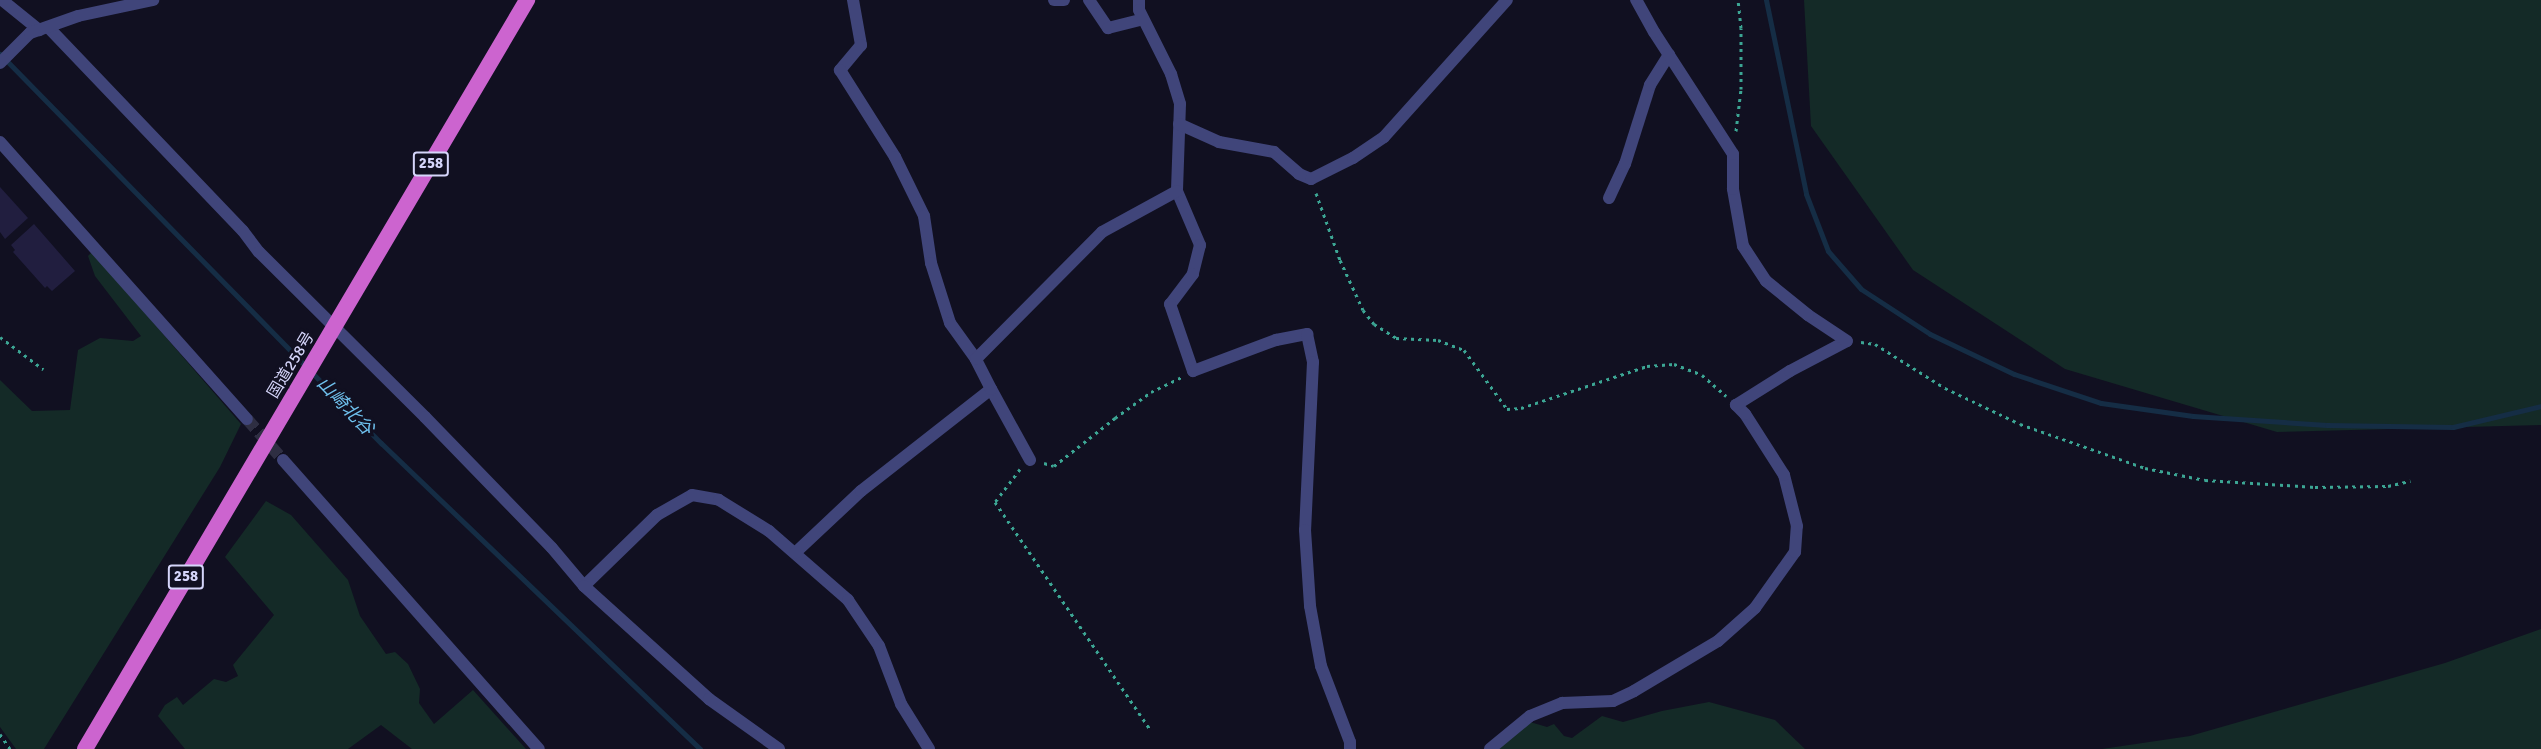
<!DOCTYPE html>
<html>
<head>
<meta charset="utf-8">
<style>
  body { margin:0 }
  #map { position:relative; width:2541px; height:749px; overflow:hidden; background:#111021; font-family:Signika,"Noto Sans JP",sans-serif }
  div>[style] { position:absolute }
  .green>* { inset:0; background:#142a27 }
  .stream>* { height:5px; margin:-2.5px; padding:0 2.5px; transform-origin:2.5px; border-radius:2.5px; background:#152d45 }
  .building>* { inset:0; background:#211e3f }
  .minor-tunnel>* { height:12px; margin-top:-6px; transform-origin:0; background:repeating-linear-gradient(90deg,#2e2e42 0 12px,transparent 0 18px) }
  .path>* { height:3px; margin-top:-1.5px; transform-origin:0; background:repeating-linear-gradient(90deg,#3ca694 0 3px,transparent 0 7.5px) }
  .minor>* { height:12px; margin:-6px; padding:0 6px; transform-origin:6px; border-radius:6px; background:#40457a }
  .trunk>* { height:16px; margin:-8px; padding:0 8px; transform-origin:8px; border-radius:8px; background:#cc64cf }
  span { translate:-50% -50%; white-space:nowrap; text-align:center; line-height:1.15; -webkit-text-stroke:6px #111021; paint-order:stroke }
  .shield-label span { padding:2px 4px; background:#111021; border:2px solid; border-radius:4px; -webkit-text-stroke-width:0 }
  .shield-label { font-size:15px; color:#d5d5fa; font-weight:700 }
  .street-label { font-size:16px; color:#d5d5fa }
  .water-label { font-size:18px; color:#6fc1ee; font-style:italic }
</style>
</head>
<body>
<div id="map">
  <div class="green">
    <div style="clip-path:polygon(1804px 0,2541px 0,2541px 425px,2277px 432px,2065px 369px,1913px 270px,1811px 126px)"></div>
    <div style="clip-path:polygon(92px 252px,241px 424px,220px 467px,44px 749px,16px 749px,0 727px,0 380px,32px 411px,70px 410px,78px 350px,100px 338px,133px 341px,141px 336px,95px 276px,88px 256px)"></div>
    <div style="clip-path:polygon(266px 501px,291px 515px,348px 580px,360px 616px,386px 654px,395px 652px,408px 664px,420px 689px,419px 703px,434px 724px,473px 690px,526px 749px,412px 749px,381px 725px,348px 749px,185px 749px,158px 716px,165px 705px,177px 697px,183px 705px,214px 679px,226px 682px,238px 676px,233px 665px,274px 615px,225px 557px)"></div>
    <div style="clip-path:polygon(2541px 629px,2541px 749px,2102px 749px,2190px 736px,2445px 663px)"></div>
    <div style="clip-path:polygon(1709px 702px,1775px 720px,1805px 749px,1498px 749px,1530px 722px,1547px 727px,1554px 724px,1564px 736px,1572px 738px,1602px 716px,1623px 722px,1662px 711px)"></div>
  </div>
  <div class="stream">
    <div style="left:1766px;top:0;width:198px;rotate:78.3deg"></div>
    <div style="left:1806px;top:194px;width:61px;rotate:68.9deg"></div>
    <div style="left:1828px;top:251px;width:50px;rotate:49deg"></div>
    <div style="left:1861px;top:289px;width:82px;rotate:33.1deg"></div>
    <div style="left:1930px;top:334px;width:93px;rotate:25.5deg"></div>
    <div style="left:2014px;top:374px;width:92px;rotate:18.4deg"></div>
    <div style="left:2101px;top:403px;width:93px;rotate:8deg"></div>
    <div style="left:2193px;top:416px;width:134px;rotate:3.8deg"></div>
    <div style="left:2327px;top:425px;width:126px;rotate:0.9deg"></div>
    <div style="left:2453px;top:427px;width:90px;rotate:-13.4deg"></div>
    <div style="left:0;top:54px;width:545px;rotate:45.6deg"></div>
    <div style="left:381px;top:443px;width:442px;rotate:43.8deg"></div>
  </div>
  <div class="building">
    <div style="clip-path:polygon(0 187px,28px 218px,5px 239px,0 232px)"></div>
    <div style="clip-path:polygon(34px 224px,75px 271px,52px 291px,47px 286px,45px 288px,13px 252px,15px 250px,11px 245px)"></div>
  </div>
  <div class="minor-tunnel">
    <div style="left:247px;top:419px;width:55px;rotate:48.7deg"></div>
  </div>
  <div class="path">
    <div style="left:1736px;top:131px;width:42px;rotate:-83.2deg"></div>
    <div style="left:1741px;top:89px;width:61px;rotate:-90deg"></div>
    <div style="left:1741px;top:28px;width:28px;rotate:-96deg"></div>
    <div style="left:1316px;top:193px;width:71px;rotate:70.3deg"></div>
    <div style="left:1340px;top:260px;width:55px;rotate:65.3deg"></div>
    <div style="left:1363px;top:310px;width:18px;rotate:52deg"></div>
    <div style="left:1374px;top:324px;width:26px;rotate:32deg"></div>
    <div style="left:1396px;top:338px;width:42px;rotate:2.7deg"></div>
    <div style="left:1438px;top:340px;width:28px;rotate:21deg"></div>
    <div style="left:1464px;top:350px;width:73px;rotate:53.9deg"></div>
    <div style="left:1507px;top:409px;width:14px;rotate:-4deg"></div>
    <div style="left:1521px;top:408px;width:133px;rotate:-18.4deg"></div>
    <div style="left:1647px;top:366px;width:27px;rotate:-4deg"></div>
    <div style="left:1674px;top:364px;width:30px;rotate:21deg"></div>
    <div style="left:1702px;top:375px;width:32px;rotate:41deg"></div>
    <div style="left:0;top:337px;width:54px;rotate:36.7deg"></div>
    <div style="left:1861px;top:342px;width:14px;rotate:8deg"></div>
    <div style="left:1875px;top:344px;width:83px;rotate:32.2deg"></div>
    <div style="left:1945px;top:388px;width:83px;rotate:25.6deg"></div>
    <div style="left:2020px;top:424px;width:133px;rotate:19.4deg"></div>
    <div style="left:2145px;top:468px;width:61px;rotate:11.3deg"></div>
    <div style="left:2205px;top:480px;width:110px;rotate:3.6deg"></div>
    <div style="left:2315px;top:487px;width:73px;rotate:-0.8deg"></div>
    <div style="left:2388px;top:486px;width:23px;rotate:-13deg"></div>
    <div style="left:1044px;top:463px;width:10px;rotate:17deg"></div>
    <div style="left:1054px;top:466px;width:78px;rotate:-38.2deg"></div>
    <div style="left:1115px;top:418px;width:44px;rotate:-35.8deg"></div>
    <div style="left:1151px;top:392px;width:34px;rotate:-26deg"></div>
    <div style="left:1020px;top:469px;width:41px;rotate:127.1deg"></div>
    <div style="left:995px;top:502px;width:275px;rotate:55.7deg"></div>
    <div style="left:0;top:734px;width:18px;rotate:56deg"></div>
  </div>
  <div class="minor">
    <div style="left:2px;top:0;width:48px;rotate:39deg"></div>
    <div style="left:853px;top:0;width:46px;rotate:79.9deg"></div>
    <div style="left:861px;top:45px;width:33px;rotate:130deg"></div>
    <div style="left:840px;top:70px;width:103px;rotate:57.7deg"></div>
    <div style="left:895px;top:157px;width:66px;rotate:63.8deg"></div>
    <div style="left:924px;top:216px;width:48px;rotate:81.5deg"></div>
    <div style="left:931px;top:263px;width:63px;rotate:72.4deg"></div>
    <div style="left:950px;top:323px;width:44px;rotate:54.2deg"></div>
    <div style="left:1054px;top:0;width:10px"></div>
    <div style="left:1089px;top:0;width:34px;rotate:56deg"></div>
    <div style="left:1108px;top:28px;width:36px;rotate:-14deg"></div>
    <div style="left:1139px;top:0;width:10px;rotate:90deg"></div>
    <div style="left:1139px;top:10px;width:72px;rotate:63.4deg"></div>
    <div style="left:1171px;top:74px;width:31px;rotate:73deg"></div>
    <div style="left:1180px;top:104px;width:87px;rotate:92deg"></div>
    <div style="left:1177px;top:191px;width:59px;rotate:66.9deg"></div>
    <div style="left:1200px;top:245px;width:30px;rotate:104deg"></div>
    <div style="left:1193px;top:274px;width:38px;rotate:127deg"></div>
    <div style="left:1170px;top:304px;width:71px;rotate:71.1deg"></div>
    <div style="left:1193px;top:371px;width:89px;rotate:-20.5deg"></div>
    <div style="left:1276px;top:340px;width:32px;rotate:-11deg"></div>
    <div style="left:1307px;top:334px;width:29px;rotate:78deg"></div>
    <div style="left:1313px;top:362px;width:168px;rotate:92.7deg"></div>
    <div style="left:1305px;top:530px;width:76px;rotate:86.2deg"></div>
    <div style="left:1310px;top:606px;width:61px;rotate:79.6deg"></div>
    <div style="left:1321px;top:666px;width:81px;rotate:69.1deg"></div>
    <div style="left:1350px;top:742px;width:7px;rotate:90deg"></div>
    <div style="left:48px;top:27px;width:282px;rotate:46.3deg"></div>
    <div style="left:243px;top:231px;width:26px;rotate:53deg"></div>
    <div style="left:259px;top:252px;width:234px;rotate:44.8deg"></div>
    <div style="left:425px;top:417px;width:182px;rotate:45.9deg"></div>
    <div style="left:552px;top:548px;width:50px;rotate:49.9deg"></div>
    <div style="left:584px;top:586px;width:102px;rotate:-44.2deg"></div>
    <div style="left:657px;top:515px;width:40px;rotate:-29.7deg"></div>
    <div style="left:692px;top:495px;width:27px;rotate:10deg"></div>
    <div style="left:719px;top:500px;width:59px;rotate:31.8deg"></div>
    <div style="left:769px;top:531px;width:105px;rotate:41.1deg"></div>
    <div style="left:848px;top:600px;width:55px;rotate:56deg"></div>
    <div style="left:879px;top:646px;width:62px;rotate:69.2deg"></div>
    <div style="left:901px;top:704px;width:53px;rotate:58.1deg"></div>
    <div style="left:0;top:63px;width:42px;rotate:-45deg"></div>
    <div style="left:30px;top:33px;width:51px;rotate:-19.5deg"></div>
    <div style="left:78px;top:16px;width:77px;rotate:-12deg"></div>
    <div style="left:1179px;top:124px;width:44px;rotate:24.2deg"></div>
    <div style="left:1219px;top:142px;width:56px;rotate:10.3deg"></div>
    <div style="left:1274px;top:152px;width:33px;rotate:41deg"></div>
    <div style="left:1299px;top:174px;width:13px;rotate:23deg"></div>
    <div style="left:1311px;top:179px;width:47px;rotate:-26.6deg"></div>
    <div style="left:1353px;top:158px;width:37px;rotate:-34deg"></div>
    <div style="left:1384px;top:137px;width:184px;rotate:-48.1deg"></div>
    <div style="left:0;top:142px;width:371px;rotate:48.3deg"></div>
    <div style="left:1609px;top:198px;width:38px;rotate:-65deg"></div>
    <div style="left:1625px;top:164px;width:83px;rotate:-72.4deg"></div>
    <div style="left:1650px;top:85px;width:36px;rotate:-58deg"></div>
    <div style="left:991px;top:389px;width:81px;rotate:61.2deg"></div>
    <div style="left:283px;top:460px;width:386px;rotate:48.5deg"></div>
    <div style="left:795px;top:553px;width:91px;rotate:-43.2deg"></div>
    <div style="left:861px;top:491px;width:165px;rotate:-38.1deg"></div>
    <div style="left:991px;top:389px;width:34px;rotate:-117deg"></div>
    <div style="left:976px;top:359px;width:179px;rotate:-45.2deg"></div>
    <div style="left:1102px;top:232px;width:85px;rotate:-28.7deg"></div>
    <div style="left:584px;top:586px;width:169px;rotate:42.1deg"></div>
    <div style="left:709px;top:699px;width:86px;rotate:35.5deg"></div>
    <div style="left:1490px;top:749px;width:52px;rotate:-39.5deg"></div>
    <div style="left:1530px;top:716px;width:35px;rotate:-22deg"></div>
    <div style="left:1562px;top:703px;width:51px;rotate:-2.2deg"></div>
    <div style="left:1613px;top:701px;width:23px;rotate:-25deg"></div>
    <div style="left:1634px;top:691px;width:98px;rotate:-30.8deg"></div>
    <div style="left:1718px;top:641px;width:50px;rotate:-41.7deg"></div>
    <div style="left:1755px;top:608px;width:69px;rotate:-54.5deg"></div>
    <div style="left:1795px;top:552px;width:26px;rotate:-86deg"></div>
    <div style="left:1797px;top:526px;width:53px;rotate:-104.3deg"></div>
    <div style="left:1784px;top:475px;width:72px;rotate:-122.6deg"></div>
    <div style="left:1745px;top:414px;width:13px;rotate:-135deg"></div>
    <div style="left:1736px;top:405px;width:64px;rotate:-32.2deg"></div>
    <div style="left:1790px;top:371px;width:64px;rotate:-27.8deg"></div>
    <div style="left:1847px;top:341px;width:47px;rotate:-146.3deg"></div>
    <div style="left:1808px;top:315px;width:54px;rotate:-141deg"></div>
    <div style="left:1766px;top:281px;width:42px;rotate:-123.3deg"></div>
    <div style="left:1743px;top:246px;width:58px;rotate:-100deg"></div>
    <div style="left:1733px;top:189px;width:35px;rotate:-90deg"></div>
    <div style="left:1733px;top:154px;width:145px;rotate:-122.9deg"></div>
    <div style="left:1654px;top:32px;width:37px;rotate:-119deg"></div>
  </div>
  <div class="trunk">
    <div style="left:85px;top:749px;width:870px;rotate:-59.45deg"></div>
  </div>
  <div class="shield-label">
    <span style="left:431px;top:164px">258</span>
    <span style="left:186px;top:577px">258</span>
  </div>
  <div class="street-label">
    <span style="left:291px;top:365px;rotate:-59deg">国道258号</span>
  </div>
  <div class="water-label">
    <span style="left:345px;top:406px;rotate:46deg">山崎北谷</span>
  </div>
</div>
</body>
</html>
